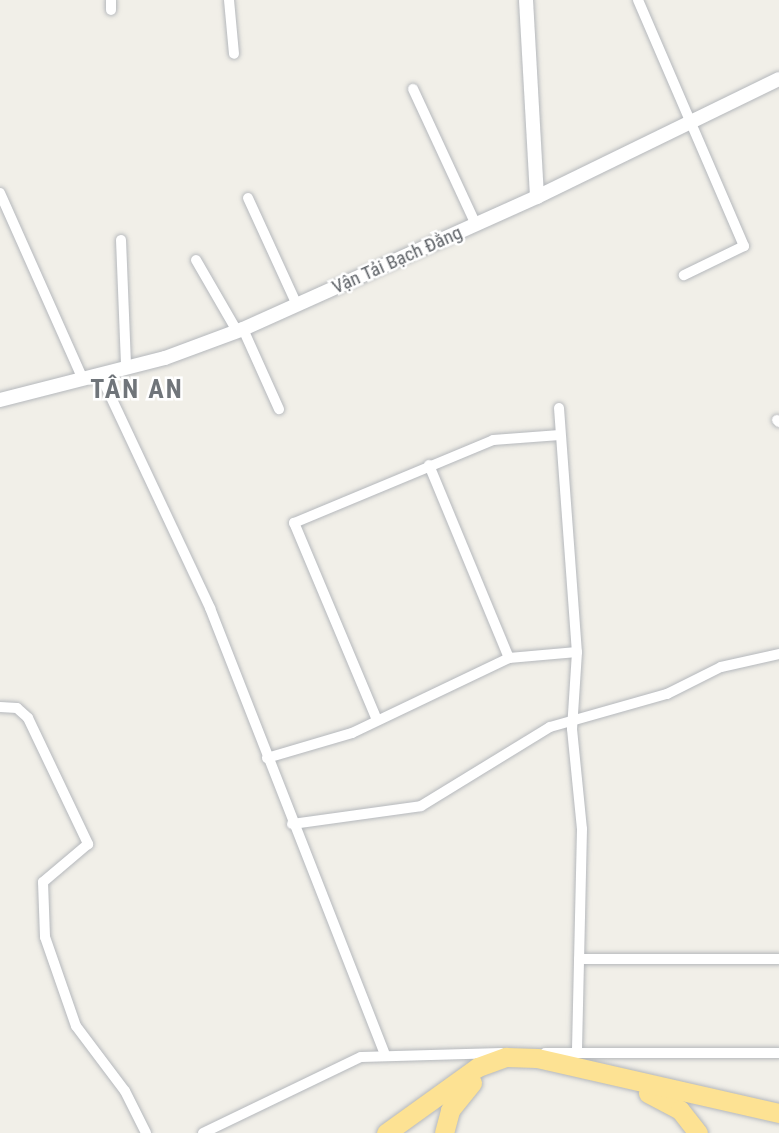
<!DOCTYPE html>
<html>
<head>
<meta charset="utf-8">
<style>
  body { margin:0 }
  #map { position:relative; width:779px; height:1133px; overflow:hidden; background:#f1efe8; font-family:"Roboto Condensed",sans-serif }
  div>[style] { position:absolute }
  .roads { filter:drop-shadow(0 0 2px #b5b8bc) drop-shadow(0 0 2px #b5b8bc) }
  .minor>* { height:10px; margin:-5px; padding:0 5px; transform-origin:5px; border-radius:5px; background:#fff }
  .tertiary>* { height:14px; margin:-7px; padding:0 7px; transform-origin:7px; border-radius:7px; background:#fff }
  .motorway>* { height:19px; margin:-9.5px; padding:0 9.5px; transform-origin:9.5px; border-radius:9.5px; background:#fde293 }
  span { translate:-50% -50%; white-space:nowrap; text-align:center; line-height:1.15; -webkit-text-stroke:5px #fff; paint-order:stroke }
  .street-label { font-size:19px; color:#5f6368 }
  .district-label { font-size:26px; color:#70757a; font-weight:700; letter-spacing:2px }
</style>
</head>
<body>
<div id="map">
  <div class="roads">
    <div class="minor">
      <div style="left:111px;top:0;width:10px;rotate:90deg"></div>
      <div style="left:229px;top:0;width:54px;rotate:84.7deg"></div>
      <div style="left:638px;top:0;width:268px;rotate:66.7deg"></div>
      <div style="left:744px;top:246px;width:67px;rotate:154.2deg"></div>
      <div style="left:413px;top:89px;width:150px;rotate:65.1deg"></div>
      <div style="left:0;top:193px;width:204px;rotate:66deg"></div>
      <div style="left:248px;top:198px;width:118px;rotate:65.4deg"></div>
      <div style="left:121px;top:240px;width:127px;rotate:87.7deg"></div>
      <div style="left:196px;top:260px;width:82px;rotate:60deg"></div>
      <div style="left:243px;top:329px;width:88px;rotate:65.8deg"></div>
      <div style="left:100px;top:374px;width:259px;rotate:64.8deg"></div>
      <div style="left:210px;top:608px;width:478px;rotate:68.6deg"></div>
      <div style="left:559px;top:408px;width:245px;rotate:85.8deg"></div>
      <div style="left:577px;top:652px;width:77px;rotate:93.7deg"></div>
      <div style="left:572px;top:729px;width:100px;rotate:84.3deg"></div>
      <div style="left:582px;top:829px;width:224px;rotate:91.3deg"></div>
      <div style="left:777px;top:420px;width:3px;rotate:45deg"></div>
      <div style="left:429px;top:465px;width:209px;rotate:67.5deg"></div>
      <div style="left:0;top:707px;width:17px;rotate:3deg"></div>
      <div style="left:17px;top:708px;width:15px;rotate:42deg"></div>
      <div style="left:28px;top:718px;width:140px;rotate:64.5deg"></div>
      <div style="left:88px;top:844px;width:59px;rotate:139.8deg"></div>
      <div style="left:43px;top:882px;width:55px;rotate:87.9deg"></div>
      <div style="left:45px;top:937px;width:94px;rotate:70.8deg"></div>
      <div style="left:76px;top:1026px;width:81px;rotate:53deg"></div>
      <div style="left:125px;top:1091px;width:47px;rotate:63.4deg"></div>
      <div style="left:377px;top:720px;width:214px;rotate:-112.8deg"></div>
      <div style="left:294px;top:523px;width:216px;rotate:-22.6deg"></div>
      <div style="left:493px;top:440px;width:67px;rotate:-4.3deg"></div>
      <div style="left:267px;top:758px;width:89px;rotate:-16.4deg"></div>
      <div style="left:352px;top:733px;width:174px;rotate:-25.5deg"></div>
      <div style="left:509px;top:658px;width:68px;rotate:-5deg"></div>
      <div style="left:292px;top:824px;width:130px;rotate:-7.9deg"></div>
      <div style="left:421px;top:806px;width:151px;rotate:-31.5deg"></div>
      <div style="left:550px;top:727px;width:122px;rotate:-15.8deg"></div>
      <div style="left:667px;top:694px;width:60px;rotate:-26.6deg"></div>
      <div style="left:721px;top:667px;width:59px;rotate:-12.6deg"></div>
      <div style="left:579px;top:959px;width:200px"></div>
      <div style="left:545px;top:1053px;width:234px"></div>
      <div style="left:203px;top:1133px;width:175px;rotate:-25.7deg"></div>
      <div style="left:361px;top:1057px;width:140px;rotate:-1.6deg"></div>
    </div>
    <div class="tertiary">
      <div style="left:526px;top:0;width:197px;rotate:86.8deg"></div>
      <div style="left:0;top:400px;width:170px;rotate:-14.3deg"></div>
      <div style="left:165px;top:358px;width:83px;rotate:-20.4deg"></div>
      <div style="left:243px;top:329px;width:322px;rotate:-24.2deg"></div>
      <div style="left:537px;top:197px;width:269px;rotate:-26deg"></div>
    </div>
    <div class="motorway">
      <div style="left:648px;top:1093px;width:36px;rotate:28deg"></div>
      <div style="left:680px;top:1110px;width:29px;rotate:52deg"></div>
      <div style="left:386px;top:1133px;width:113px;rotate:-35.7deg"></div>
      <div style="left:478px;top:1067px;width:30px;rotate:-20deg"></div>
      <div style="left:506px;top:1057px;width:31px;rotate:2deg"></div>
      <div style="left:537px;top:1058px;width:248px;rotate:12.8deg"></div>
      <div style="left:444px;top:1133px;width:24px;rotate:-75deg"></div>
      <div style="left:450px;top:1110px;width:35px;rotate:-51deg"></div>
    </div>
  </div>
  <div class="street-label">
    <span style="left:397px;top:260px;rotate:-24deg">Vận Tải Bạch Đằng</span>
  </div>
  <div class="district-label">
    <span style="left:137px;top:390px">TÂN AN</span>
  </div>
</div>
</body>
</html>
